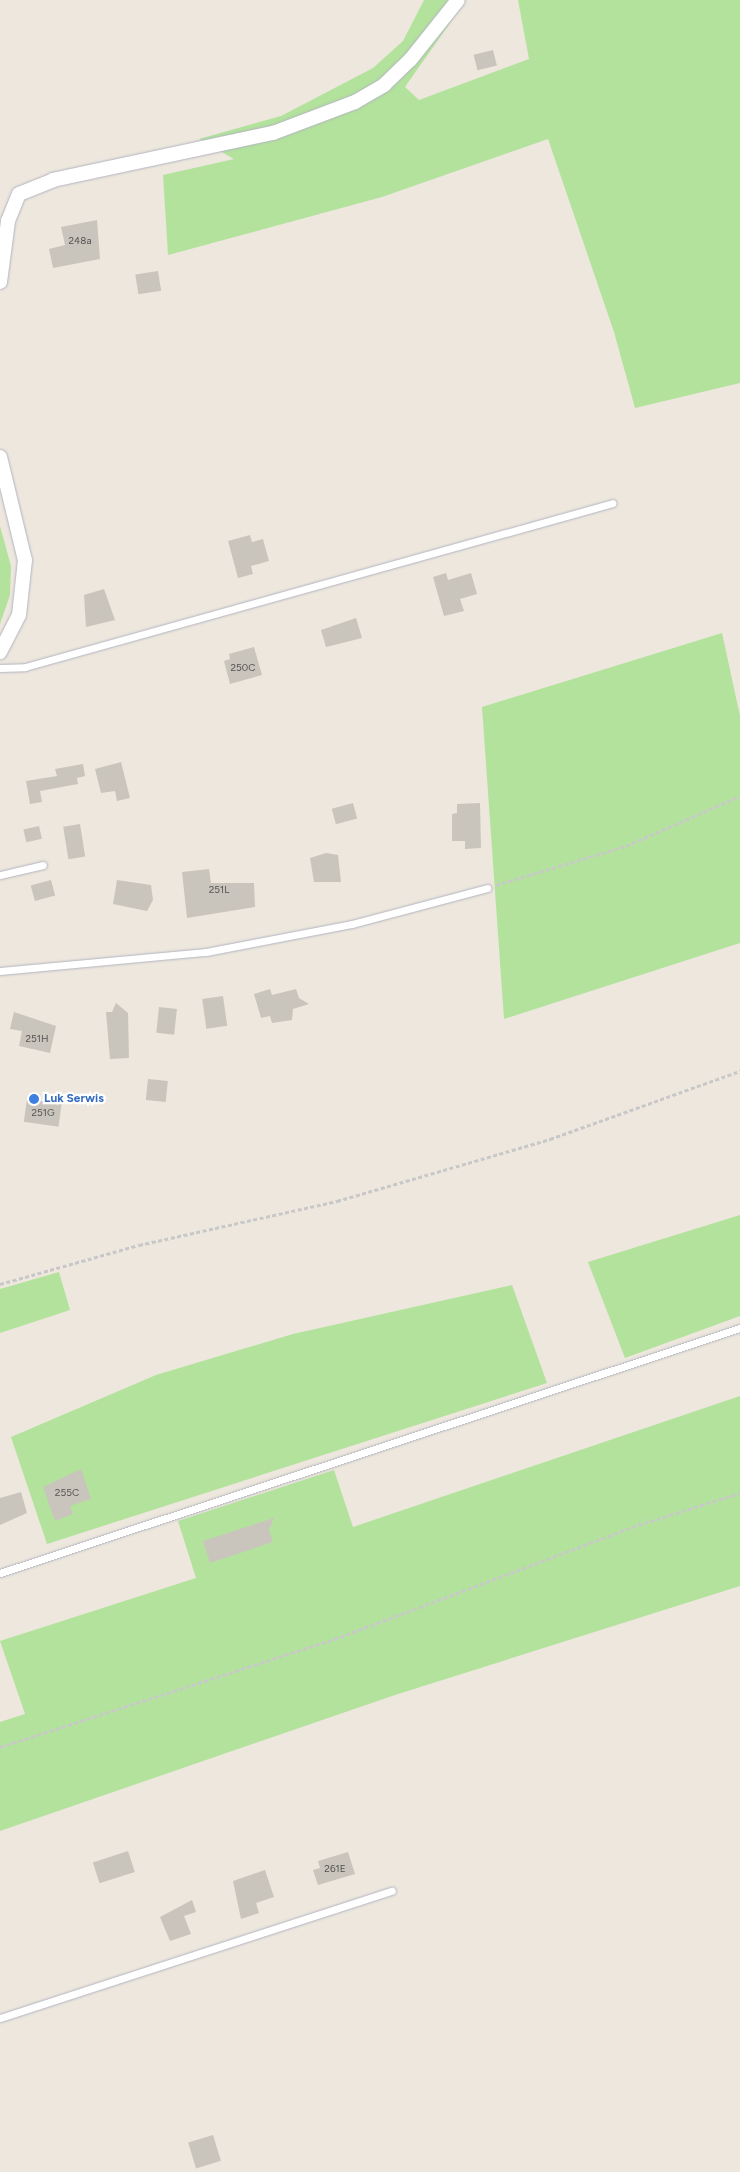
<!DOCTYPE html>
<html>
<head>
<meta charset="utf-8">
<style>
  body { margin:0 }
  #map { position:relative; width:740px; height:2172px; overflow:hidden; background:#ede7de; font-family:Figtree,sans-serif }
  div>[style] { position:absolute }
  .green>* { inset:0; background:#b3e29d }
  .building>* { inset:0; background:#c9c5bd; transform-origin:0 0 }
  .path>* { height:2.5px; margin-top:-1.25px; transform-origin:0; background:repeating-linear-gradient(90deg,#c8c8c8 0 4px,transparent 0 6.5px) }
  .roads { filter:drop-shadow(0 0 1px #b2b4bf) drop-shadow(0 0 1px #b2b4bf) }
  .lane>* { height:7px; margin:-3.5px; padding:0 3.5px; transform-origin:3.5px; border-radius:3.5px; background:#fff }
  .street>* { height:14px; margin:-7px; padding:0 7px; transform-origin:7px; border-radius:7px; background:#fff }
  .dots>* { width:14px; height:14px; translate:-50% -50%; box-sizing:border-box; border:2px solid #fff; border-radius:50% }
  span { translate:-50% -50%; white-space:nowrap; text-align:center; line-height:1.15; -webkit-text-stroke:4.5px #fff; paint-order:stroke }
  .number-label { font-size:10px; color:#535250 }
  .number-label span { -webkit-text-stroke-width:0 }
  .shop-label { font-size:12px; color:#366cbe; font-weight:700 }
  .left { translate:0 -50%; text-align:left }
</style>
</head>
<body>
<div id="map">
  <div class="green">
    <div style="clip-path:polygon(424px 0,466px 0,405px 87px,419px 100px,529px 59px,518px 0,740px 0,740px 383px,635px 408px,614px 332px,548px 139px,382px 197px,168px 255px,163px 175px,234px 159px,199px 139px,281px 116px,373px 68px,403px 41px)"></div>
    <div style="clip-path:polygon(0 526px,11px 566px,10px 595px,0 624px)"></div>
    <div style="clip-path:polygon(722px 633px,740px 716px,740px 943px,504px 1019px,482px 707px)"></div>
    <div style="clip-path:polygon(740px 1215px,740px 1316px,625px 1358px,588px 1262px)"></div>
    <div style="clip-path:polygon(59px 1272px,70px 1310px,0 1333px,0 1289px)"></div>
    <div style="clip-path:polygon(512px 1285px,547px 1383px,47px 1544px,11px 1437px,156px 1375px,293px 1334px)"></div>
    <div style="clip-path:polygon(740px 1396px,740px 1586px,395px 1695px,0 1831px,0 1722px,25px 1714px,0 1641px,196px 1578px,178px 1521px,334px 1470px,353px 1527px)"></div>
  </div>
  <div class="building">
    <div style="left:493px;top:50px;width:16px;height:20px;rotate:76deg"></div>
    <div style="clip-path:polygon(97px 220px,100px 259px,53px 268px,49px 249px,65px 245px,61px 227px)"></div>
    <div style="left:158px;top:271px;width:20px;height:23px;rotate:81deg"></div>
    <div style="clip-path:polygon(250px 535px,252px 542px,263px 539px,269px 561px,251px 566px,253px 574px,238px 578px,228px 541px)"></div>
    <div style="clip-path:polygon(446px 573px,448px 580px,471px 573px,477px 594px,460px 599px,464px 611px,444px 616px,433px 577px)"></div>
    <div style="clip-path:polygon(104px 589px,115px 620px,86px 627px,84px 595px)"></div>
    <div style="clip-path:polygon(356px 618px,362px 638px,326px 647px,321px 630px)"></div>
    <div style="clip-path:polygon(254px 647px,262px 675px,230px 684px,224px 661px,230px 659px,229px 654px)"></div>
    <div style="clip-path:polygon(121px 762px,130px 798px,117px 801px,115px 791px,101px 793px,95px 769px)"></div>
    <div style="clip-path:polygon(83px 764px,85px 776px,77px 778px,78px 784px,40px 791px,42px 802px,30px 804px,26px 781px,57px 776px,55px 769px)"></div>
    <div style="left:353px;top:803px;width:16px;height:22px;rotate:75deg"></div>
    <div style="clip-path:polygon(480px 803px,481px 848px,465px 849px,465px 841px,452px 841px,452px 814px,457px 813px,457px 804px)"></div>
    <div style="left:80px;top:824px;width:33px;height:17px;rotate:81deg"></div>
    <div style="left:39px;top:826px;width:13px;height:16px;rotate:77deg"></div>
    <div style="clip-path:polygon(326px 853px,338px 855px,341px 882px,314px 882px,310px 858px)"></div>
    <div style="clip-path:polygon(209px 869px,211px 883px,254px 883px,255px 907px,187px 918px,182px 872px)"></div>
    <div style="left:51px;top:880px;width:16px;height:21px;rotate:75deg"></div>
    <div style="clip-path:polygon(117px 880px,151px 885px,153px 900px,147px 911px,113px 904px)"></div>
    <div style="clip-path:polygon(270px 989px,272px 995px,296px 989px,299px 998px,309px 1004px,293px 1009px,292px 1020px,272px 1023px,270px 1016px,261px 1018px,254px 994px)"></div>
    <div style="left:223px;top:996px;width:30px;height:21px;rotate:82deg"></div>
    <div style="clip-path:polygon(116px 1003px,128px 1013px,129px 1058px,110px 1059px,106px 1012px,112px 1012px)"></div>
    <div style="left:159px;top:1007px;width:18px;height:26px;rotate:6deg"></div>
    <div style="clip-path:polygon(14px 1012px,56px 1026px,50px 1053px,19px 1046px,22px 1031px,10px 1029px)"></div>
    <div style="left:148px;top:1079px;width:20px;height:21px;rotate:6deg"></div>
    <div style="left:27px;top:1099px;width:35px;height:23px;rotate:8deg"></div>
    <div style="clip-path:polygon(81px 1469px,91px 1499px,70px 1506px,73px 1514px,55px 1521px,43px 1487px)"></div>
    <div style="clip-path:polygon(21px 1492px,27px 1513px,0 1525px,0 1498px)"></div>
    <div style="clip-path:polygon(274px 1518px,269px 1530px,273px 1542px,210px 1563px,203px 1541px)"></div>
    <div style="left:128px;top:1851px;width:22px;height:37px;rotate:72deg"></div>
    <div style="clip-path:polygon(348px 1852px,355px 1874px,318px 1885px,313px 1870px,320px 1868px,318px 1861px)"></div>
    <div style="clip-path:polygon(265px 1870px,274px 1897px,256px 1903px,259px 1913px,241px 1919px,233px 1881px)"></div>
    <div style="clip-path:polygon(192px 1900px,196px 1912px,184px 1916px,191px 1934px,170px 1941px,160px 1917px)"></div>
    <div style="left:213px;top:2135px;width:27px;height:26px;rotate:73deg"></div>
  </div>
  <div class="path">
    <div style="left:496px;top:885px;width:136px;rotate:-16.7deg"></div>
    <div style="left:626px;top:846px;width:124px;rotate:-23.7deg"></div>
    <div style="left:0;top:1284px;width:144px;rotate:-15.7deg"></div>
    <div style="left:139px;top:1245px;width:203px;rotate:-12.5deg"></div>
    <div style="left:337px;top:1201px;width:222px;rotate:-16.2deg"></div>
    <div style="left:550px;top:1139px;width:202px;rotate:-19.7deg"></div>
    <div style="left:0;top:1747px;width:357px;rotate:-17.9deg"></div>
    <div style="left:340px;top:1637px;width:312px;rotate:-20.6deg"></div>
    <div style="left:632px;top:1527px;width:113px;rotate:-17.5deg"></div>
  </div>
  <div class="roads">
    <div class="lane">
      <div style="left:0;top:668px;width:25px;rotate:-2deg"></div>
      <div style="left:25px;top:667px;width:610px;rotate:-15.58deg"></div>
      <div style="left:0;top:875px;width:44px;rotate:-13.1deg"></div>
      <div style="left:0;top:971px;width:207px;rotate:-5.3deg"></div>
      <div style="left:206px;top:952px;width:149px;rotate:-10.9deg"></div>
      <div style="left:352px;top:924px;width:140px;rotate:-14.9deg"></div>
      <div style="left:0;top:1573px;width:780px;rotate:-18.32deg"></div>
      <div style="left:0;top:2018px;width:412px;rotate:-18deg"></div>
    </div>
    <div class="street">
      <div style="left:0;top:282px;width:62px;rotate:-82.5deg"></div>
      <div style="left:8px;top:221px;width:29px;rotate:-68deg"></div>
      <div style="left:19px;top:194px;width:37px;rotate:-22deg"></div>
      <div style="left:53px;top:180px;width:225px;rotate:-12.1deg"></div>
      <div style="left:273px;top:133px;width:88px;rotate:-20.7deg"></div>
      <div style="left:355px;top:102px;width:34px;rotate:-30deg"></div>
      <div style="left:384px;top:85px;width:37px;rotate:-44deg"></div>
      <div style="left:411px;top:59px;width:75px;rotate:-51.5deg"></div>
      <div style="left:0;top:457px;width:106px;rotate:76.4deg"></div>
      <div style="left:25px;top:560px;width:55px;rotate:96.2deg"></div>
      <div style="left:19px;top:615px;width:42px;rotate:117.2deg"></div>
    </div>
  </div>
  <div class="dots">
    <div style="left:34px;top:1099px;background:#3f7fe0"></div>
  </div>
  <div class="number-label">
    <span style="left:80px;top:241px">248a</span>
    <span style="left:243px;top:668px">250C</span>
    <span style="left:219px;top:890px">251L</span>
    <span style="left:37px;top:1039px">251H</span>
    <span style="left:43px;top:1113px">251G</span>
    <span style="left:67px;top:1493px">255C</span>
    <span style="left:335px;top:1869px">261E</span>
  </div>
  <div class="shop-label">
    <span class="left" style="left:44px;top:1099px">Luk Serwis</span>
  </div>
</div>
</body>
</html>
